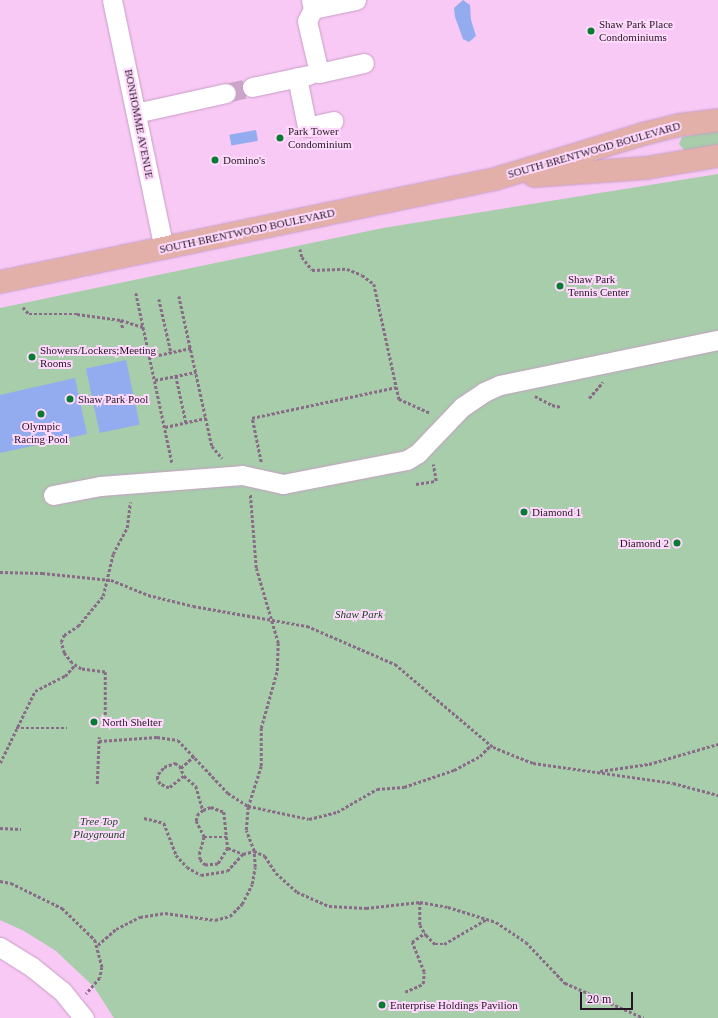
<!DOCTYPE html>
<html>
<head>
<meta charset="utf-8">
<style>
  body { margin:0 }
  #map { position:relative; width:718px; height:1018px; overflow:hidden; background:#f7c9f4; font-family:Georgia,serif }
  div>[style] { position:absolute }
  .green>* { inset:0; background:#a7cdab }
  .water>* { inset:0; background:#93acf0; transform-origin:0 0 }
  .minor-tunnel>* { height:19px; margin-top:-9.5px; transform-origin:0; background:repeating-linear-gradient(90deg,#cda5cb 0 19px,transparent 0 29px) }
  .path>* { height:2.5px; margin-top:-1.25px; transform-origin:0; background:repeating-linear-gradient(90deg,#896b88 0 3px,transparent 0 5px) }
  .roads { filter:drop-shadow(0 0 1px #c99dc6) drop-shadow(0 0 1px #c99dc6) }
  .minor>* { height:19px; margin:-9.5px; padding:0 9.5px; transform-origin:9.5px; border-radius:9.5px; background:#fff }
  .major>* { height:22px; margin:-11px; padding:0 11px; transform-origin:11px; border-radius:11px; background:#e2b0a9 }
  .dots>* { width:11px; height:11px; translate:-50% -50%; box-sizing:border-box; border:2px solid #ffdafc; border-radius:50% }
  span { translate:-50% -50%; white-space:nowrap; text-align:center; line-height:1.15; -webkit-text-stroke:4px #ffdafc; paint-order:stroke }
  .poi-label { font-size:11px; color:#261626 }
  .left { translate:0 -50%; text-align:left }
  .right { translate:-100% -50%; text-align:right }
  .street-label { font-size:11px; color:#261626 }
  .park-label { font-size:11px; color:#164421; font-style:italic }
  .scale { position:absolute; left:580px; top:992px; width:53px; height:18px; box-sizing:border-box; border:2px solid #261626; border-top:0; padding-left:5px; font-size:12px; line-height:14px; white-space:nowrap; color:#261626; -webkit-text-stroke:3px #ffdafc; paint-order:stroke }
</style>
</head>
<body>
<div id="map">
  <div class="green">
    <div style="clip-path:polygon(718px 130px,718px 145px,685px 151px,679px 144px,682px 137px)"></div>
    <div style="clip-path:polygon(718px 174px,718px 1018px,114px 1018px,94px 987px,56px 951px,24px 931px,0 920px,0 308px,383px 228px)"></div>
  </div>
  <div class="water">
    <div style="clip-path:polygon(463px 0,470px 5px,471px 20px,476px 36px,469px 42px,463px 39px,455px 17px,454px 8px)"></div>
    <div style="left:256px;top:130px;width:11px;height:27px;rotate:80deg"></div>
    <div style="left:126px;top:360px;width:66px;height:41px;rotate:78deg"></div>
    <div style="clip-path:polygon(75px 378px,87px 434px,0 453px,0 395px)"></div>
  </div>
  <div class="minor-tunnel">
    <div style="left:226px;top:93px;width:27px;rotate:-13deg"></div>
  </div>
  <div class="path">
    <div style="left:300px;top:249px;width:8px;rotate:76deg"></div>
    <div style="left:302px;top:257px;width:16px;rotate:52deg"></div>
    <div style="left:312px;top:270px;width:35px;rotate:-2deg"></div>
    <div style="left:347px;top:269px;width:16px;rotate:22deg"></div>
    <div style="left:362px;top:275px;width:15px;rotate:37deg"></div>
    <div style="left:374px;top:284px;width:118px;rotate:77.7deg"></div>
    <div style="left:399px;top:399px;width:34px;rotate:24deg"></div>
    <div style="left:136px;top:293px;width:174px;rotate:78deg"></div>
    <div style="left:179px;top:296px;width:154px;rotate:77.6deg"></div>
    <div style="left:212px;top:446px;width:16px;rotate:50deg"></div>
    <div style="left:159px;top:299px;width:54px;rotate:77.2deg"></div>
    <div style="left:23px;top:307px;width:9px;rotate:49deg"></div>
    <div style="left:29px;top:314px;width:48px"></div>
    <div style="left:77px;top:314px;width:44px;rotate:7.8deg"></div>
    <div style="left:121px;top:320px;width:23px;rotate:18deg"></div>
    <div style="left:121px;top:320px;width:9px;rotate:77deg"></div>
    <div style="left:149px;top:357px;width:43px;rotate:-12.1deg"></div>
    <div style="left:176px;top:376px;width:47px;rotate:77.7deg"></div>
    <div style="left:155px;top:380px;width:42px;rotate:-11deg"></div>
    <div style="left:535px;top:396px;width:19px;rotate:28deg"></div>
    <div style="left:552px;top:405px;width:9px;rotate:13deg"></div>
    <div style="left:589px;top:398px;width:21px;rotate:-49deg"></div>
    <div style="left:165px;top:427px;width:42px;rotate:-12.4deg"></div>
    <div style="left:261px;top:462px;width:45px;rotate:-101.6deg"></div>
    <div style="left:252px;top:418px;width:147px;rotate:-12.1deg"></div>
    <div style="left:416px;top:484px;width:20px;rotate:-9deg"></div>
    <div style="left:436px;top:481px;width:17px;rotate:-100deg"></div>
    <div style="left:0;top:572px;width:42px;rotate:1.4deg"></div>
    <div style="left:42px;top:573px;width:69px;rotate:5.8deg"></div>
    <div style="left:111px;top:580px;width:40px;rotate:22deg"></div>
    <div style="left:148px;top:595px;width:46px;rotate:13.7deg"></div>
    <div style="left:193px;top:606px;width:116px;rotate:10deg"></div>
    <div style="left:307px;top:626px;width:96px;rotate:23.4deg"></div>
    <div style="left:395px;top:664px;width:128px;rotate:40.3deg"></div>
    <div style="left:493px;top:747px;width:43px;rotate:21.8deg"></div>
    <div style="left:533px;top:763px;width:141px;rotate:8.1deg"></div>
    <div style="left:673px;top:783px;width:47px;rotate:14.9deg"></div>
    <div style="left:105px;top:715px;width:43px;rotate:-90deg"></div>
    <div style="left:105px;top:672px;width:24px;rotate:-173deg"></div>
    <div style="left:81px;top:669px;width:11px;rotate:-146deg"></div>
    <div style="left:72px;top:663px;width:13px;rotate:-129deg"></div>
    <div style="left:64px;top:653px;width:11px;rotate:-105deg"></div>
    <div style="left:61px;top:642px;width:8px;rotate:-67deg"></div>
    <div style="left:64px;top:635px;width:17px;rotate:-33deg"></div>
    <div style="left:78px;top:626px;width:39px;rotate:-50deg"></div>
    <div style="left:103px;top:596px;width:43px;rotate:-76.6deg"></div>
    <div style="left:113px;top:554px;width:30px;rotate:-62deg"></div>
    <div style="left:127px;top:528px;width:26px;rotate:-83deg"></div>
    <div style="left:16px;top:728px;width:51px"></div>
    <div style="left:99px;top:741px;width:58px;rotate:-3.9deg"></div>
    <div style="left:157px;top:737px;width:21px;rotate:8deg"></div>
    <div style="left:178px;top:740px;width:73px;rotate:46.7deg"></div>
    <div style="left:228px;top:793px;width:24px;rotate:33deg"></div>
    <div style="left:248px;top:806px;width:62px;rotate:12deg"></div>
    <div style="left:309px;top:819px;width:29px;rotate:-14deg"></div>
    <div style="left:337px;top:812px;width:46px;rotate:-29.9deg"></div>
    <div style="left:377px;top:789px;width:27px;rotate:-4deg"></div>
    <div style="left:404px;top:787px;width:53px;rotate:-18.8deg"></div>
    <div style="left:454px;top:770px;width:30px;rotate:-28deg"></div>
    <div style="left:480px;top:756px;width:16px;rotate:-45deg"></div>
    <div style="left:0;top:763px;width:80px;rotate:-64.1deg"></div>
    <div style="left:35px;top:691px;width:34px;rotate:-27deg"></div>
    <div style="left:65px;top:676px;width:15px;rotate:-48deg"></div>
    <div style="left:181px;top:768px;width:18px;rotate:-43deg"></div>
    <div style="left:600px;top:771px;width:49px;rotate:-8.1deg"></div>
    <div style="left:649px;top:764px;width:72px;rotate:-16.2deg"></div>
    <div style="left:184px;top:776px;width:19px;rotate:141deg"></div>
    <div style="left:169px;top:788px;width:10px;rotate:-156deg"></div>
    <div style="left:160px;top:784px;width:6px;rotate:-121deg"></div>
    <div style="left:157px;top:779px;width:5px;rotate:-79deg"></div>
    <div style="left:158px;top:774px;width:9px;rotate:-49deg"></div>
    <div style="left:164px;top:767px;width:12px;rotate:-20deg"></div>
    <div style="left:175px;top:763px;width:6px;rotate:31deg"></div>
    <div style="left:180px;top:766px;width:11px;rotate:68deg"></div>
    <div style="left:184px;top:776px;width:16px;rotate:40deg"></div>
    <div style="left:196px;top:786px;width:25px;rotate:74deg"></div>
    <div style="left:97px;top:784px;width:47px;rotate:-87.6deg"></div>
    <div style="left:144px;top:818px;width:21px;rotate:14deg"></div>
    <div style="left:164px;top:823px;width:34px;rotate:69deg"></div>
    <div style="left:176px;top:855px;width:16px;rotate:47deg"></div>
    <div style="left:187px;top:867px;width:16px;rotate:30deg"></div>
    <div style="left:201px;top:875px;width:26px;rotate:-9deg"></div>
    <div style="left:227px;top:871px;width:23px;rotate:-47deg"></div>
    <div style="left:243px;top:854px;width:11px;rotate:-15deg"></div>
    <div style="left:254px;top:851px;width:12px;rotate:24deg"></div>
    <div style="left:265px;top:856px;width:20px;rotate:57deg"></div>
    <div style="left:276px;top:873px;width:28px;rotate:42deg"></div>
    <div style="left:297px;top:892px;width:35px;rotate:24deg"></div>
    <div style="left:329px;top:906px;width:37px;rotate:3deg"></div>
    <div style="left:366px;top:908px;width:54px;rotate:-6.3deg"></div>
    <div style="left:420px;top:902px;width:28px;rotate:10deg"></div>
    <div style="left:448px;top:907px;width:50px;rotate:17.4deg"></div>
    <div style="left:496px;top:922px;width:36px;rotate:34deg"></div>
    <div style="left:526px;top:942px;width:57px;rotate:46.4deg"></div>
    <div style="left:565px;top:983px;width:86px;rotate:23.9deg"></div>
    <div style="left:0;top:828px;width:21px;rotate:3deg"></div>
    <div style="left:204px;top:837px;width:24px"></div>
    <div style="left:228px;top:848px;width:19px;rotate:122deg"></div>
    <div style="left:218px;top:864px;width:13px;rotate:176deg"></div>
    <div style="left:205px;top:865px;width:7px;rotate:-135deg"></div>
    <div style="left:200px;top:860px;width:6px;rotate:-99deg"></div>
    <div style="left:199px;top:854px;width:18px;rotate:-74deg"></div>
    <div style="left:204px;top:837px;width:18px;rotate:-117deg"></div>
    <div style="left:196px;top:821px;width:6px;rotate:-81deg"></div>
    <div style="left:197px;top:815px;width:8px;rotate:-40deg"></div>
    <div style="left:203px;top:810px;width:9px;rotate:-21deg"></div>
    <div style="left:211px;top:807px;width:14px;rotate:21deg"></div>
    <div style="left:224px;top:812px;width:36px;rotate:84deg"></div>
    <div style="left:228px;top:848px;width:16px;rotate:22deg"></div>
    <div style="left:0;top:881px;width:11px;rotate:10deg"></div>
    <div style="left:11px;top:883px;width:57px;rotate:26.1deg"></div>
    <div style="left:62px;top:908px;width:46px;rotate:44.1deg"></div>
    <div style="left:95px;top:940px;width:28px;rotate:75deg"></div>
    <div style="left:102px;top:967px;width:11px;rotate:100deg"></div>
    <div style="left:100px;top:978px;width:21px;rotate:131deg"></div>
    <div style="left:420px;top:902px;width:23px;rotate:90deg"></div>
    <div style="left:420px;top:925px;width:12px;rotate:59deg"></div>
    <div style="left:426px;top:935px;width:13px;rotate:45deg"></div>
    <div style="left:435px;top:944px;width:9px"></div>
    <div style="left:444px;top:944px;width:50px;rotate:-30.2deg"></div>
    <div style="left:98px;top:945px;width:24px;rotate:-42deg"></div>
    <div style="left:116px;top:929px;width:27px;rotate:-27deg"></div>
    <div style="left:140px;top:917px;width:25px;rotate:-9deg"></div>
    <div style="left:165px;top:913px;width:50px;rotate:8deg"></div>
    <div style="left:215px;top:920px;width:16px;rotate:-15deg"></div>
    <div style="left:230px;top:916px;width:17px;rotate:-45deg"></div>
    <div style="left:242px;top:904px;width:22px;rotate:-63deg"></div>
    <div style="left:252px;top:884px;width:17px;rotate:-80deg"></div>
    <div style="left:255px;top:867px;width:16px;rotate:-94deg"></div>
    <div style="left:254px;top:851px;width:22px;rotate:-111deg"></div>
    <div style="left:246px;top:830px;width:23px;rotate:-85deg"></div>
    <div style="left:248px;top:807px;width:43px;rotate:-72.4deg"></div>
    <div style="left:261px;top:766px;width:38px;rotate:-90deg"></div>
    <div style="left:261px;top:728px;width:59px;rotate:-74.3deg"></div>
    <div style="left:277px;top:671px;width:28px;rotate:-88deg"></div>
    <div style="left:278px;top:643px;width:78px;rotate:-106.3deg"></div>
    <div style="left:256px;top:568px;width:74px;rotate:-94.6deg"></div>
    <div style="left:405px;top:992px;width:20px;rotate:-24deg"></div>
    <div style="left:423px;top:984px;width:12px;rotate:-85deg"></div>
    <div style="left:424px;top:972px;width:32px;rotate:-112deg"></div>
    <div style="left:412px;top:942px;width:16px;rotate:-35deg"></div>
  </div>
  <div class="roads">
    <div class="minor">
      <div style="left:112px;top:0;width:253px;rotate:78.2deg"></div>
      <div style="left:311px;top:0;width:9px;rotate:77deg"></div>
      <div style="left:313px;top:9px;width:44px;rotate:-11.8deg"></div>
      <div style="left:313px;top:9px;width:13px;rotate:117deg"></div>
      <div style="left:307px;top:21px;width:53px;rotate:77deg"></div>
      <div style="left:319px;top:73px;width:46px;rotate:-12.5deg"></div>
      <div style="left:297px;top:77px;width:51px;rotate:78.7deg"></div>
      <div style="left:307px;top:127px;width:27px;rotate:-13deg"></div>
      <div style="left:252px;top:87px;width:58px;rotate:-11.9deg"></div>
      <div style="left:136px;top:113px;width:92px;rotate:-12.5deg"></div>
      <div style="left:53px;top:495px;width:48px;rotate:-10.8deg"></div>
      <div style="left:100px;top:486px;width:142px;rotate:-4.4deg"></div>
      <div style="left:242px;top:475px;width:42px;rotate:12.4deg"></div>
      <div style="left:283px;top:484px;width:126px;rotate:-11deg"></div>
      <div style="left:407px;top:460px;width:13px;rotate:-32deg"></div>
      <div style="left:418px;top:453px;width:64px;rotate:-46.3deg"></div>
      <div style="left:462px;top:407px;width:27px;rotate:-34deg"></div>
      <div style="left:484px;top:392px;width:17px;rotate:-24deg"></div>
      <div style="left:500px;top:385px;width:223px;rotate:-11.7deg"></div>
      <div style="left:0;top:947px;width:38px;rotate:32deg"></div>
      <div style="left:32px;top:967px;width:38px;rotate:39deg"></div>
      <div style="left:62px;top:991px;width:35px;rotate:51deg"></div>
    </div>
    <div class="major">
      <div style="left:534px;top:176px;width:112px;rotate:-4.1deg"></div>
      <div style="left:646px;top:168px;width:73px;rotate:-9.5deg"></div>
      <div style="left:0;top:282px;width:506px;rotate:-11.75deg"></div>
      <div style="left:495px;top:179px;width:155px;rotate:-16.9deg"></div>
      <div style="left:643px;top:134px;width:37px;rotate:-14deg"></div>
      <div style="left:679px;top:125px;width:39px;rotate:-7deg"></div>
    </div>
  </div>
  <div class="dots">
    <div style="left:591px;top:31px;background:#067b31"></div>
    <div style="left:280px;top:138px;background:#067b31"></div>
    <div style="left:215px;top:160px;background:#067b31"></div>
    <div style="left:560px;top:286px;background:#067b31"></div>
    <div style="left:32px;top:357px;background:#067b31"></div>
    <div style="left:70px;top:399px;background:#067b31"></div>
    <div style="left:41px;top:414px;background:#067b31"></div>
    <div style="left:524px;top:512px;background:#067b31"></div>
    <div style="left:677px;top:543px;background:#067b31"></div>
    <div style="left:94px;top:722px;background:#067b31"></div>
    <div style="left:382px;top:1005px;background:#067b31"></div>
  </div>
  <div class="poi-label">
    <span class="left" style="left:599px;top:31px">Shaw Park Place<br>Condominiums</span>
    <span class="left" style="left:288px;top:138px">Park Tower<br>Condominium</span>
    <span class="left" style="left:223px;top:160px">Domino's</span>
    <span class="left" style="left:568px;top:286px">Shaw Park<br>Tennis Center</span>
    <span class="left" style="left:40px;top:357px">Showers/Lockers;Meeting<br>Rooms</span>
    <span class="left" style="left:78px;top:399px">Shaw Park Pool</span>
    <span style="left:41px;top:433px">Olympic<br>Racing Pool</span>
    <span class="left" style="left:532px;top:512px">Diamond 1</span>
    <span class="right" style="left:669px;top:543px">Diamond 2</span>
    <span class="left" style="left:102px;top:722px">North Shelter</span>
    <span class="left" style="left:390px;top:1005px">Enterprise Holdings Pavilion</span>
  </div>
  <div class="street-label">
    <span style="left:139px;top:124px;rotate:79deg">BONHOMME AVENUE</span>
    <span style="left:594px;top:150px;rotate:-16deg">SOUTH BRENTWOOD BOULEVARD</span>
    <span style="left:247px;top:231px;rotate:-12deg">SOUTH BRENTWOOD BOULEVARD</span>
  </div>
  <div class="park-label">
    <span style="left:359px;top:614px">Shaw Park</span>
    <span style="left:99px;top:828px">Tree Top<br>Playground</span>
  </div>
  <div class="scale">20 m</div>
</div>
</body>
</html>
